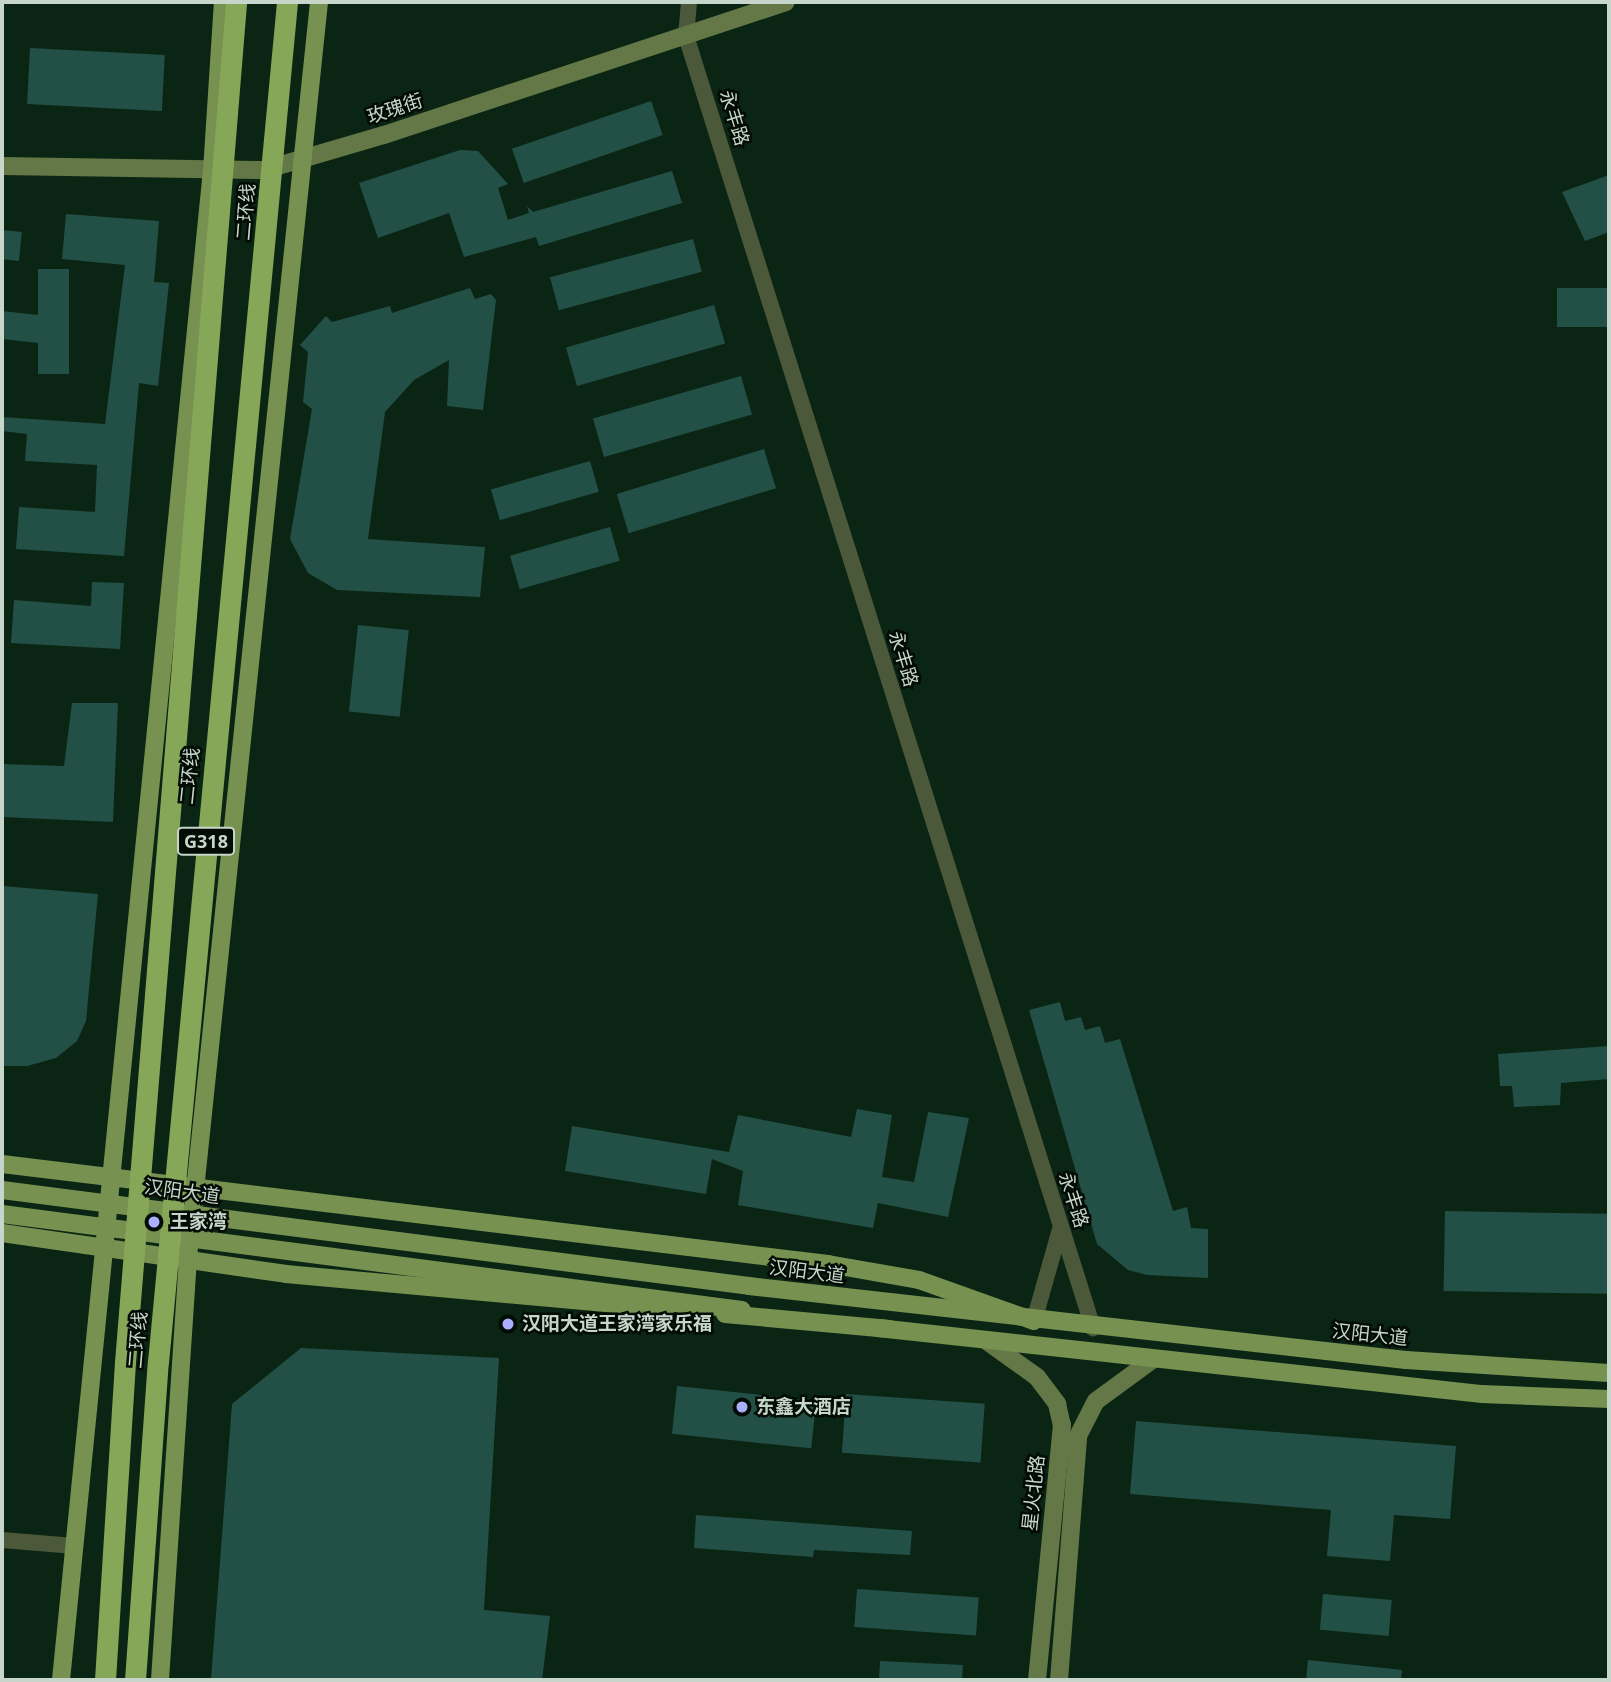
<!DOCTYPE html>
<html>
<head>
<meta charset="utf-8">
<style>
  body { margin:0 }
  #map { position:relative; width:1611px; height:1682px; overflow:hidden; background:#0b2514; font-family:"Noto Sans","Noto Sans SC",sans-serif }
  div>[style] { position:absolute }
  .building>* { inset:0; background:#235046; transform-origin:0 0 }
  .street>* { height:16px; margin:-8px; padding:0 8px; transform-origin:8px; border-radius:8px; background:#4b5839 }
  .secondary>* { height:18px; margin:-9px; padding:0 9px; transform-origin:9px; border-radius:9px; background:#637846 }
  .primary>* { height:18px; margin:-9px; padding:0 9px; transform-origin:9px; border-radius:9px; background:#769150 }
  .primary-bridge>* { height:18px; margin:-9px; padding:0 9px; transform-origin:9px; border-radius:9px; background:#769150 }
  .highway-bridge>* { height:21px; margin:-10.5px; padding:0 10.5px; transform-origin:10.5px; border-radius:10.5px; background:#87a758 }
  .dots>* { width:19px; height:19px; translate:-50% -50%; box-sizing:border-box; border:4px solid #030b05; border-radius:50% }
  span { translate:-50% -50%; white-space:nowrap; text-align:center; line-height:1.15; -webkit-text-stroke:5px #030b05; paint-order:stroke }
  .shield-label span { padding:2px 5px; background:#030b05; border:2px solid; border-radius:5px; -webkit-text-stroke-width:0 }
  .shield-label { font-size:18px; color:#c7d6ca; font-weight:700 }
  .street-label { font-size:19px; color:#c7d6ca }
  .poi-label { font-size:19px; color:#c7d6ca; font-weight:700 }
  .left { translate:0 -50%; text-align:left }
  .frame { position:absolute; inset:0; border:4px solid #c7d6ca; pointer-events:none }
</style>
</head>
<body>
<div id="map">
  <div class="building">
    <div style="left:30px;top:48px;width:135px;height:56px;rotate:3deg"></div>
    <div style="left:651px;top:101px;width:36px;height:147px;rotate:71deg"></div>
    <div style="clip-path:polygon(460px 150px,478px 151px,508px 184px,498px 188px,508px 220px,529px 213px,527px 206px,533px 212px,672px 171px,682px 203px,539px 246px,536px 237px,464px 257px,449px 213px,378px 238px,359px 183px)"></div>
    <div style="clip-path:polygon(1609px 175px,1609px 232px,1585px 241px,1562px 192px)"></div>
    <div style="clip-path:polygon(66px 214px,159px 221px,154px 282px,169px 283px,158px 386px,139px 383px,124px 556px,16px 549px,19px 507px,95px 512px,97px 465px,25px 461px,27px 434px,2px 431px,2px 417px,105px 424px,125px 265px,62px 259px)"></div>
    <div style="left:2px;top:230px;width:20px;height:29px;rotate:6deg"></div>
    <div style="left:693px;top:239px;width:34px;height:148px;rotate:75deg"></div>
    <div style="clip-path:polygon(38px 269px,69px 269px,69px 374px,38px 374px,38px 343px,2px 339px,2px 311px,38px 315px)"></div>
    <div style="clip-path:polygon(470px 288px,475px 299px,491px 294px,496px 300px,483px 410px,447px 406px,449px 360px,414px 380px,385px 412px,368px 539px,485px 547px,480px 597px,337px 590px,308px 573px,290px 539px,312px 409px,303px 402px,308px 352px,300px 345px,326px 316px,332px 322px,390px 306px,392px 313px)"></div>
    <div style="left:1557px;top:288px;width:52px;height:39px"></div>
    <div style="left:714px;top:305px;width:40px;height:154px;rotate:74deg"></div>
    <div style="left:741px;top:376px;width:40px;height:154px;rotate:74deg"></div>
    <div style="left:764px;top:449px;width:41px;height:154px;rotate:73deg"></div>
    <div style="left:590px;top:461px;width:32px;height:103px;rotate:74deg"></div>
    <div style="left:610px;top:527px;width:35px;height:104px;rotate:74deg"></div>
    <div style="clip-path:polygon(92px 582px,124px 583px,120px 649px,11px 643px,14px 600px,91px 606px)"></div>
    <div style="left:358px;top:625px;width:51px;height:87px;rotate:6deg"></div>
    <div style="clip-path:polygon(72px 703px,118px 703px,113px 822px,2px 817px,2px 764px,64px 766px)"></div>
    <div style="clip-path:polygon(2px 886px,98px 894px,86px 1021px,77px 1041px,56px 1058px,27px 1066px,2px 1066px)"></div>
    <div style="clip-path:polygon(1060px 1002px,1065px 1021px,1081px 1017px,1085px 1030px,1100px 1026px,1105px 1043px,1120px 1039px,1173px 1211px,1187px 1207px,1191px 1228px,1208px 1229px,1208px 1278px,1147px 1275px,1128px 1270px,1097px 1244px,1029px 1010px)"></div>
    <div style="clip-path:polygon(1609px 1046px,1609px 1079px,1561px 1083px,1560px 1105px,1514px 1107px,1512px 1086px,1500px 1086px,1498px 1054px)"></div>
    <div style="clip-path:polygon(857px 1109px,892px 1115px,882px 1177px,914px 1182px,928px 1112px,969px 1118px,948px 1217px,878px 1203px,873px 1228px,738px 1205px,743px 1171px,712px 1159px,706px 1194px,565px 1171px,572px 1126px,729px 1152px,738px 1115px,851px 1137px)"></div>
    <div style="left:1445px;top:1211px;width:164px;height:80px;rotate:1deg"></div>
    <div style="clip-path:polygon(301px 1348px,499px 1358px,484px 1610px,550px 1616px,542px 1680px,211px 1680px,232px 1404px)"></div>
    <div style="left:677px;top:1386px;width:140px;height:48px;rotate:6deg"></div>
    <div style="left:846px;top:1394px;width:139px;height:59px;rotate:4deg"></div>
    <div style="clip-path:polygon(1136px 1421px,1456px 1446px,1450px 1519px,1394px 1515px,1390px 1561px,1327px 1556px,1331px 1510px,1130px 1494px)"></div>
    <div style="clip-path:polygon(696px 1515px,912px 1531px,910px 1555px,814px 1550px,813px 1557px,694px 1548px)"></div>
    <div style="left:857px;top:1589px;width:122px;height:38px;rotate:4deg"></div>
    <div style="left:1323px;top:1594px;width:69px;height:36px;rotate:5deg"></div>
    <div style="clip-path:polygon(1308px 1660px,1402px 1670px,1401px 1680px,1306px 1680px)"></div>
    <div style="clip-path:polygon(880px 1661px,963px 1665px,962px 1680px,879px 1680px)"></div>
  </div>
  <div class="street">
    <div style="left:689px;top:2px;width:34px;rotate:95deg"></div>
    <div style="left:686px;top:36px;width:1355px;rotate:72.51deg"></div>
    <div style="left:1034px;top:1321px;width:96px;rotate:-74.2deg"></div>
    <div style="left:2px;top:1540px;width:73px;rotate:4.7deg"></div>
  </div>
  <div class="secondary">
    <div style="left:2px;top:166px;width:262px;rotate:0.9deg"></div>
    <div style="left:264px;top:170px;width:125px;rotate:-16.3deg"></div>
    <div style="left:384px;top:135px;width:423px;rotate:-18.3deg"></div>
    <div style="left:988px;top:1342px;width:60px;rotate:35.5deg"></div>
    <div style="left:1037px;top:1377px;width:34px;rotate:53deg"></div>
    <div style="left:1057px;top:1404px;width:22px;rotate:77deg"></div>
    <div style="left:1062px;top:1425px;width:256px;rotate:95.6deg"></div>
    <div style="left:1059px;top:1680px;width:245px;rotate:-85.5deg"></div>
    <div style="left:1078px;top:1436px;width:39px;rotate:-63deg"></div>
    <div style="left:1096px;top:1401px;width:69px;rotate:-36.2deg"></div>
  </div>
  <div class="primary">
    <div style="left:2px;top:1164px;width:832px;rotate:6.9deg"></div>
    <div style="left:828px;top:1264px;width:92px;rotate:10deg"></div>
    <div style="left:919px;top:1280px;width:122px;rotate:19.6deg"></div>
    <div style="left:2px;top:1233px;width:287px;rotate:8.2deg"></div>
    <div style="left:286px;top:1274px;width:396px;rotate:5.2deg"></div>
    <div style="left:749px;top:1286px;width:661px;rotate:6.43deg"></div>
    <div style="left:1406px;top:1360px;width:203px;rotate:3.7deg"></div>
    <div style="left:725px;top:1314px;width:165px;rotate:5.2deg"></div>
    <div style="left:878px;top:1328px;width:608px;rotate:6.24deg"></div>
    <div style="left:1482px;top:1394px;width:127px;rotate:2.3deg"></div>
    <div style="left:61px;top:1680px;width:1517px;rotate:-84.29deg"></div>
    <div style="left:212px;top:171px;width:169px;rotate:-86.3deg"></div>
    <div style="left:160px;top:1680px;width:424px;rotate:-86.2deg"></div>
    <div style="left:188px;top:1257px;width:1262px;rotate:-84.04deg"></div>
  </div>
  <div class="primary-bridge">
    <div style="left:2px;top:1190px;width:753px;rotate:7.32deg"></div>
    <div style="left:2px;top:1214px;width:746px;rotate:7.39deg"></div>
  </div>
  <div class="highway-bridge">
    <div style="left:105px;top:1680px;width:319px;rotate:-86.4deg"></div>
    <div style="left:125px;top:1362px;width:1365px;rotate:-85.33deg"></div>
    <div style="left:135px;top:1680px;width:319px;rotate:-85.9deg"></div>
    <div style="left:158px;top:1362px;width:1366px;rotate:-84.58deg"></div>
  </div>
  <div class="dots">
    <div style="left:154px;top:1222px;background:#a8b0fc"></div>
    <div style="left:508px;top:1324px;background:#a8b0fc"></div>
    <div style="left:742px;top:1407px;background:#a8b0fc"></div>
  </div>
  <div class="shield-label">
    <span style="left:206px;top:841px">G318</span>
  </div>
  <div class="street-label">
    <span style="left:395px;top:109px;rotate:-18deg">玫瑰街</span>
    <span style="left:734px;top:118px;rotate:73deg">永丰路</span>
    <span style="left:246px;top:212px;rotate:-85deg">二环线</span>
    <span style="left:903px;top:659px;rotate:73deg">永丰路</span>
    <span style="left:190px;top:776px;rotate:-84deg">二环线</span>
    <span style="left:182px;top:1192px;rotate:8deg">汉阳大道</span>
    <span style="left:1073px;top:1200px;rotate:72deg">永丰路</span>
    <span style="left:807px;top:1272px;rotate:7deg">汉阳大道</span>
    <span style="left:1370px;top:1335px;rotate:6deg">汉阳大道</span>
    <span style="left:138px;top:1340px;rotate:-85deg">二环线</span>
    <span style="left:1034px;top:1493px;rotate:-84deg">星火北路</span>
  </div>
  <div class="poi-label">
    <span class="left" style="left:170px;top:1222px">王家湾</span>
    <span class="left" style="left:522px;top:1324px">汉阳大道王家湾家乐福</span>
    <span class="left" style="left:756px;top:1407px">东鑫大酒店</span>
  </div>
  <div class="frame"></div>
</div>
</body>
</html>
